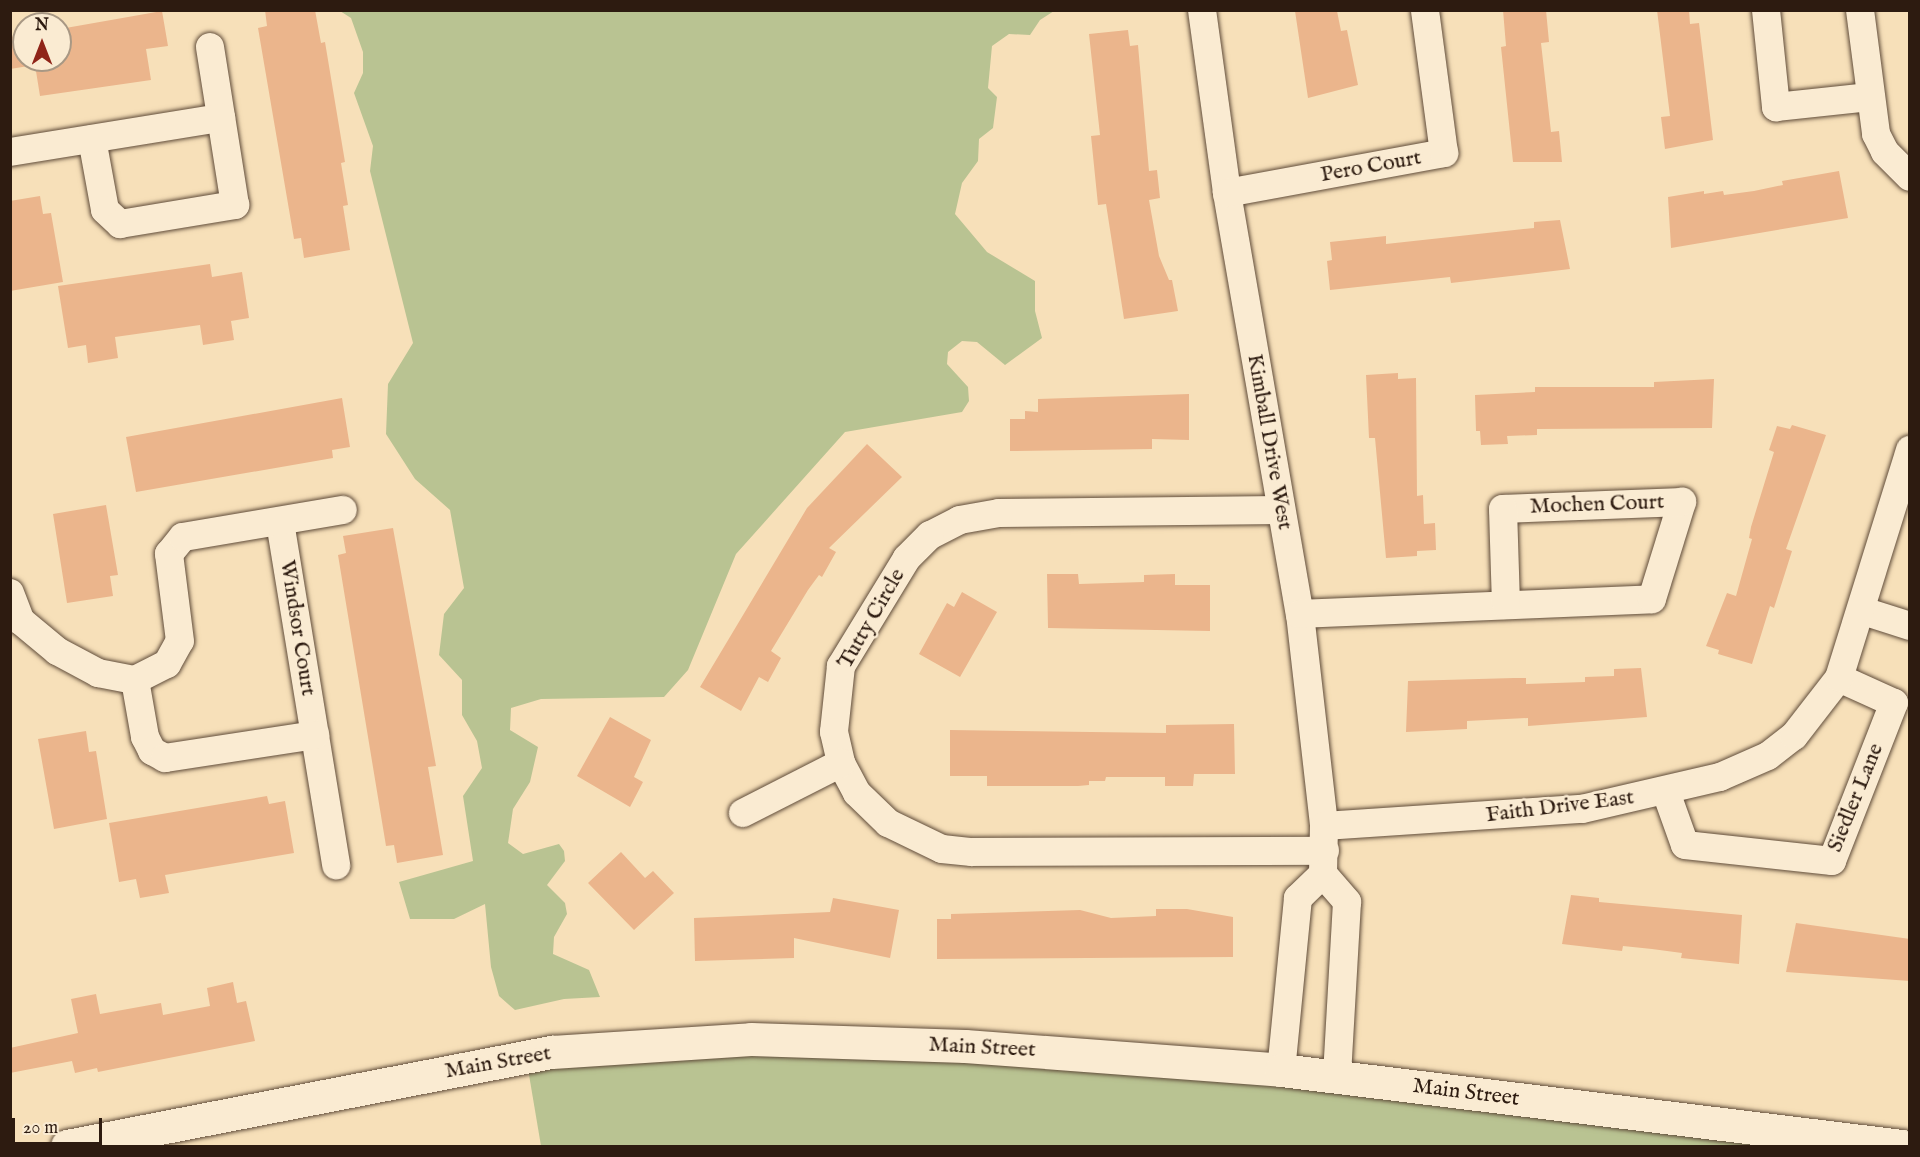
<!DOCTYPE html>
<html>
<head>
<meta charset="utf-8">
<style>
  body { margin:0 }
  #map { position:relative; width:1920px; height:1157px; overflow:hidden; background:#f7e0b9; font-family:"IM FELL English",serif }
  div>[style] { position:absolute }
  .green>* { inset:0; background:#b9c392 }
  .building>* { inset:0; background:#ebb58c }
  .roads { filter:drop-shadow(0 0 2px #604c3a) drop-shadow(0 0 2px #604c3a) }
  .minor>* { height:28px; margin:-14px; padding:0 14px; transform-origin:14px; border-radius:14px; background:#faebd2 }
  .secondary>* { height:33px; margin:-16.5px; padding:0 16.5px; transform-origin:16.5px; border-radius:16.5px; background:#faebd2 }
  span { translate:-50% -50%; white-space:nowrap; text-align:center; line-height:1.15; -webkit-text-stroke:5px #faebd2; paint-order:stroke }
  .street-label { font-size:22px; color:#2d1b10 }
  .frame { position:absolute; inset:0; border:12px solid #2d1b10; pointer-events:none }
  .north { position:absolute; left:12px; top:12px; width:60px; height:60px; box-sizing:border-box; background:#faebd2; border:2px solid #a89884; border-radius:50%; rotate:0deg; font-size:16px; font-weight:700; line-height:24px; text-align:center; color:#2d1b10 }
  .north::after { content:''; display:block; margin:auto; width:21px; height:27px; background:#8f2418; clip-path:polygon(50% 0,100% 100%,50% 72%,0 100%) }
  .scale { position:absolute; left:12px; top:1118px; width:90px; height:27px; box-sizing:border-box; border:3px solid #2d1b10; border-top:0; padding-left:8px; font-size:18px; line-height:21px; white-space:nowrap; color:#2d1b10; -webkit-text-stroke:4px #faebd2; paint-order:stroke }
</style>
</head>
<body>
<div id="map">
  <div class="green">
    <div style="clip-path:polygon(340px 11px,1054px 11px,1040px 20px,1030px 35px,1009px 34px,992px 46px,988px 88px,997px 97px,993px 128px,979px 139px,978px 161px,962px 183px,955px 214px,987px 252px,1035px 281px,1035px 311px,1042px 338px,1005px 365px,977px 342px,962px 341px,948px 352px,947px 364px,968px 387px,969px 401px,962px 412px,845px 432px,736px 554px,688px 670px,664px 697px,541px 699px,511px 708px,510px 730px,538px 747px,530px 782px,513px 809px,508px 843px,523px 854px,559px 844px,564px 851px,565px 861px,547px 885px,565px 903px,567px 914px,554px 937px,553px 954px,589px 970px,600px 997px,564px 999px,515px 1010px,499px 996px,491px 967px,485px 904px,454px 919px,410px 919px,399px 882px,473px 861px,463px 796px,482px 768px,477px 741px,462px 715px,462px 680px,439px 655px,444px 614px,464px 588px,450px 510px,415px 479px,386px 434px,388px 384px,413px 343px,370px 171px,373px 146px,354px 93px,363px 73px,363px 52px,351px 18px)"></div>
    <div style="clip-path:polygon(965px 1046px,1902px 1146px,541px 1146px,526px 1057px)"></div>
  </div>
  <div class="building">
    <div style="clip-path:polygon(265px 10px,315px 10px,321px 43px,325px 42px,345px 162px,341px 163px,348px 205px,343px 206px,350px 250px,304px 258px,301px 238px,294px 239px,258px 28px,267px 26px)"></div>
    <div style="clip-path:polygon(1503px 10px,1546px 10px,1549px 42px,1541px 43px,1551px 132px,1559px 131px,1562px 162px,1513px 162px,1501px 47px,1506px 46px)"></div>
    <div style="clip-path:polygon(1657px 10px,1689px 10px,1690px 24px,1699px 23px,1713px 140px,1665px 149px,1661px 117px,1670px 116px)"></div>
    <div style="clip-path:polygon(162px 11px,168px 46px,146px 49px,151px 80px,40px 96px,35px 65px,10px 69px,10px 37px,24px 35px,24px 60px,60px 60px,60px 29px)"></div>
    <div style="clip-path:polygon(1295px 11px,1337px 11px,1341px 31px,1347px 30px,1358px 85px,1308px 98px)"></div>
    <div style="clip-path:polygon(1128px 30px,1130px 46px,1138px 45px,1149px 171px,1157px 170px,1160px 198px,1149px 200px,1159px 256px,1169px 280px,1172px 280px,1178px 311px,1124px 319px,1106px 204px,1098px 205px,1091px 136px,1100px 135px,1089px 34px)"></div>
    <div style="clip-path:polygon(1839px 171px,1848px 218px,1671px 248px,1668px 197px,1704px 191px,1704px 194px,1723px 191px,1724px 195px,1754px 191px,1783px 185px,1782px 181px)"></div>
    <div style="clip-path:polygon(40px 196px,43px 214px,51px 213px,63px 282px,10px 291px,10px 201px)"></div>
    <div style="clip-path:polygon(1560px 220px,1570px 269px,1451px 283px,1450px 277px,1330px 290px,1327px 261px,1332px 260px,1330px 242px,1386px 236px,1386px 244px,1534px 228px,1534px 222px)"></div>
    <div style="clip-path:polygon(210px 264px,212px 277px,242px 272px,249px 318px,231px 321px,234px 340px,203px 345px,200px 325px,115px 337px,118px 358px,88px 363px,86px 345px,68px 348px,58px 286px)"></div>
    <div style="clip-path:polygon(1398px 373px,1398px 379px,1416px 378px,1417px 496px,1423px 495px,1424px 524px,1435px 523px,1436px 550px,1417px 551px,1417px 556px,1386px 558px,1375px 438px,1369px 438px,1366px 375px)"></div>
    <div style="clip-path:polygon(1714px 379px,1712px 428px,1537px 429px,1537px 435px,1507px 436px,1508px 444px,1481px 445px,1480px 431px,1476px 431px,1475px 395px,1535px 392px,1535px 387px,1654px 387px,1654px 382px)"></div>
    <div style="clip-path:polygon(1189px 394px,1189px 440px,1152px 439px,1152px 449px,1010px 451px,1010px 419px,1025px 419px,1025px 411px,1038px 412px,1038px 399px)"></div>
    <div style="clip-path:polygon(342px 398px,350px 447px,332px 450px,333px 458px,136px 492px,126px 437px)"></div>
    <div style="clip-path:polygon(1792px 425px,1826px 435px,1786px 549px,1792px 551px,1774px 608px,1770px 606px,1752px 664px,1718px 654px,1719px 650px,1706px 646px,1727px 593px,1736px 596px,1752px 539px,1749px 538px,1751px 527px,1774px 452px,1769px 450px,1777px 426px,1790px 429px)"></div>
    <div style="clip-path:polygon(867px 444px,902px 477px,829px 548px,836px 552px,822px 577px,819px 575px,808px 590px,771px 651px,781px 658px,768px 682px,759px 677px,741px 711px,700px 687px,807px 508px)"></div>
    <div style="clip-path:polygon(106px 505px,118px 575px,110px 576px,113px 596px,67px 603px,53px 514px)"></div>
    <div style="clip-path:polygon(393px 528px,436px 766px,428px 767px,443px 855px,397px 863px,394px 845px,386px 846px,338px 555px,346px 553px,343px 536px)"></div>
    <div style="clip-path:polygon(1047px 574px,1078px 574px,1079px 584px,1144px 582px,1144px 575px,1175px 574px,1175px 585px,1210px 585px,1210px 631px,1048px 628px)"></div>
    <div style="clip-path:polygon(962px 592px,997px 612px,960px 677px,919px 654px,947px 603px,954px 607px)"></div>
    <div style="clip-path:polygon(1641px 668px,1647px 717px,1528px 726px,1528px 718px,1467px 721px,1467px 729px,1406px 732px,1408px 681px,1514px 678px,1526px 678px,1526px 684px,1585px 682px,1585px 677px,1614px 676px,1614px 669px)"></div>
    <div style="clip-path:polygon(610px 717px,651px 740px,634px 777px,643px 782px,630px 807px,577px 776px)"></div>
    <div style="clip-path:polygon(1234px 724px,1235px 774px,1194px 774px,1193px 786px,1165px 786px,1165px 777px,1106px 777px,1105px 781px,1089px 781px,1089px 785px,1078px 786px,987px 786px,987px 776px,950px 776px,950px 730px,1166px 733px,1166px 725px)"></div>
    <div style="clip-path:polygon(86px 731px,89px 752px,96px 751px,107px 819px,54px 829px,38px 739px)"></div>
    <div style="clip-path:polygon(267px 796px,269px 804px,285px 801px,294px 853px,165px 875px,169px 893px,140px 898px,136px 879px,119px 882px,109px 823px)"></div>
    <div style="clip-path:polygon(621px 852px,645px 878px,653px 871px,674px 893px,634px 930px,588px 883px)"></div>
    <div style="clip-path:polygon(1571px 895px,1599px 898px,1599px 902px,1742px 915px,1739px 964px,1681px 958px,1682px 953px,1652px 949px,1623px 946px,1622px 951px,1562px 944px)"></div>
    <div style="clip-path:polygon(833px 898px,899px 910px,890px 958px,794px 938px,794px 958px,695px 961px,694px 918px,830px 912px)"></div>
    <div style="clip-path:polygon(1156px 909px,1187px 909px,1233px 917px,1233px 957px,937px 959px,937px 919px,951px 919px,951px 914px,1080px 910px,1111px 918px,1156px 916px)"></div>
    <div style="clip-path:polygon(1796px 923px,1910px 939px,1910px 981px,1786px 972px)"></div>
    <div style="clip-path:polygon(233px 982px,237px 1003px,246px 1001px,255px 1041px,98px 1072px,97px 1068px,75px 1073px,72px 1061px,10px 1073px,10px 1048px,78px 1033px,71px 999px,96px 994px,100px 1014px,161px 1003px,163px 1015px,210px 1006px,207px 988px)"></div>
  </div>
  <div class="roads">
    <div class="minor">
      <div style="left:1202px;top:10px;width:185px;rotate:82.2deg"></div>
      <div style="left:1227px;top:193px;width:427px;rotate:80.2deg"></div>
      <div style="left:1300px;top:614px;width:213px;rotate:83.5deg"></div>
      <div style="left:1324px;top:826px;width:48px;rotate:91.2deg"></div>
      <div style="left:1323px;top:874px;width:35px;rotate:136deg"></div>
      <div style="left:1298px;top:898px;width:173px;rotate:95.6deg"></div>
      <div style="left:1766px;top:10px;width:98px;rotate:84.1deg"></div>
      <div style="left:1776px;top:107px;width:94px;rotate:-6.1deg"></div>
      <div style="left:1860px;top:10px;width:125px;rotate:82.6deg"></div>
      <div style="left:1876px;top:134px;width:20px;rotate:63deg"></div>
      <div style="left:1885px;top:152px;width:35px;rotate:45deg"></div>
      <div style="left:92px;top:139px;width:72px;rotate:79.6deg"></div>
      <div style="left:105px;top:210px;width:21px;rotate:43deg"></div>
      <div style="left:120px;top:224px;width:117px;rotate:-9.4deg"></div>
      <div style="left:235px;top:205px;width:160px;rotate:-99deg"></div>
      <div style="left:10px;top:152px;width:214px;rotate:-9.2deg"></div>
      <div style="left:1227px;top:193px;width:221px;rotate:-10.4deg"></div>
      <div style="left:1444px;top:153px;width:144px;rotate:-97.6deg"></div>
      <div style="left:1281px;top:510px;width:282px;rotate:179.4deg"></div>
      <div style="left:999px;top:513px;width:40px;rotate:170deg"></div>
      <div style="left:960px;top:520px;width:34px;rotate:153deg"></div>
      <div style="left:930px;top:535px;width:33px;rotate:135deg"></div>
      <div style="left:907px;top:558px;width:127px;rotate:121.4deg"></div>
      <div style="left:841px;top:666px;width:66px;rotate:96.1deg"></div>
      <div style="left:834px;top:732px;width:32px;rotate:77deg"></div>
      <div style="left:841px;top:763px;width:34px;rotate:62deg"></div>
      <div style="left:857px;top:793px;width:43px;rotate:44.1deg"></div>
      <div style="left:888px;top:823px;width:60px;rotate:25.7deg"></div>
      <div style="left:942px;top:849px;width:30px;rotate:6deg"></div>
      <div style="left:972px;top:852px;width:353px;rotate:-0.2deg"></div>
      <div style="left:280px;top:522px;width:348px;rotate:80.7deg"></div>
      <div style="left:10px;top:593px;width:30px;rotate:69deg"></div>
      <div style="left:21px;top:621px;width:47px;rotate:39.8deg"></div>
      <div style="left:57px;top:651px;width:47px;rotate:28.2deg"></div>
      <div style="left:98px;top:673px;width:38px;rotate:11deg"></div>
      <div style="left:135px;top:680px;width:36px;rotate:-27deg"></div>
      <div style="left:167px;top:664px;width:26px;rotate:-61deg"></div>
      <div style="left:180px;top:641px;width:88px;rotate:-97.2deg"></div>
      <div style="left:169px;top:554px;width:22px;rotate:-51deg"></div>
      <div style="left:183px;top:537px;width:162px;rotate:-9.6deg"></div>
      <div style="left:1863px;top:611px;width:49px;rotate:17.7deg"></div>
      <div style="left:1300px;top:614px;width:352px;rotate:-2.4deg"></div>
      <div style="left:1652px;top:599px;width:102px;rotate:-72.8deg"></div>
      <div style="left:1682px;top:502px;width:179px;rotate:177.8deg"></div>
      <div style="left:1503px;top:509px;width:96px;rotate:88.2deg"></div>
      <div style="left:135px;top:680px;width:58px;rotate:80deg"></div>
      <div style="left:145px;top:737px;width:16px;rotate:63deg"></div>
      <div style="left:152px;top:751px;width:15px;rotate:28deg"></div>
      <div style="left:165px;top:758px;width:152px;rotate:-8.7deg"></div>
      <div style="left:1666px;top:792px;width:56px;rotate:70.3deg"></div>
      <div style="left:1685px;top:845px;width:148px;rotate:6.2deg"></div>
      <div style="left:1832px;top:861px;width:170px;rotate:-68.6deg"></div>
      <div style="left:1894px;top:703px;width:60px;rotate:-155.6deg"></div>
      <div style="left:743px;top:813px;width:110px;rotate:-27deg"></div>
      <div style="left:1324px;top:826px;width:259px;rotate:-3.8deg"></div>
      <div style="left:1582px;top:809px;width:142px;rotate:-13.1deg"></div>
      <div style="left:1720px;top:777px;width:52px;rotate:-23.6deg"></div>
      <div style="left:1768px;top:756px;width:33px;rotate:-38deg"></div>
      <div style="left:1794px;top:736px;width:73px;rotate:-52.2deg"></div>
      <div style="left:1839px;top:678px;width:239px;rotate:-72.7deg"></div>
      <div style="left:1323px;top:874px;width:37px;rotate:49deg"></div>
      <div style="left:1347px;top:902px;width:175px;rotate:93.3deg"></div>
    </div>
    <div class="secondary">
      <div style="left:67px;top:1146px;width:494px;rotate:-11deg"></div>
      <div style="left:552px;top:1052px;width:199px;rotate:-3.7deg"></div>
      <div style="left:751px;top:1039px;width:214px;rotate:1.9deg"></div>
      <div style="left:965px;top:1046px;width:317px;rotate:4.3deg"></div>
      <div style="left:1281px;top:1070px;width:626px;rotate:6.98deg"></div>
    </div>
  </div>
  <div class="street-label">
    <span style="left:1371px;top:167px;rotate:-10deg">Pero Court</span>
    <span style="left:1269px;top:442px;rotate:80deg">Kimball Drive West</span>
    <span style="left:1597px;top:505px;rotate:-2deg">Mochen Court</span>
    <span style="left:872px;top:619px;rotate:-60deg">Tutty Circle</span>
    <span style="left:297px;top:628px;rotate:81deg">Windsor Court</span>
    <span style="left:1856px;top:798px;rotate:-68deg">Siedler Lane</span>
    <span style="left:1560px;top:807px;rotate:-7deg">Faith Drive East</span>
    <span style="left:982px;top:1048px;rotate:3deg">Main Street</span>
    <span style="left:498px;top:1063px;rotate:-10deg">Main Street</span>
    <span style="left:1466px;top:1093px;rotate:7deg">Main Street</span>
  </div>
  <div class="frame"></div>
  <div class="north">N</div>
  <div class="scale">20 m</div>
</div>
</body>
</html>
